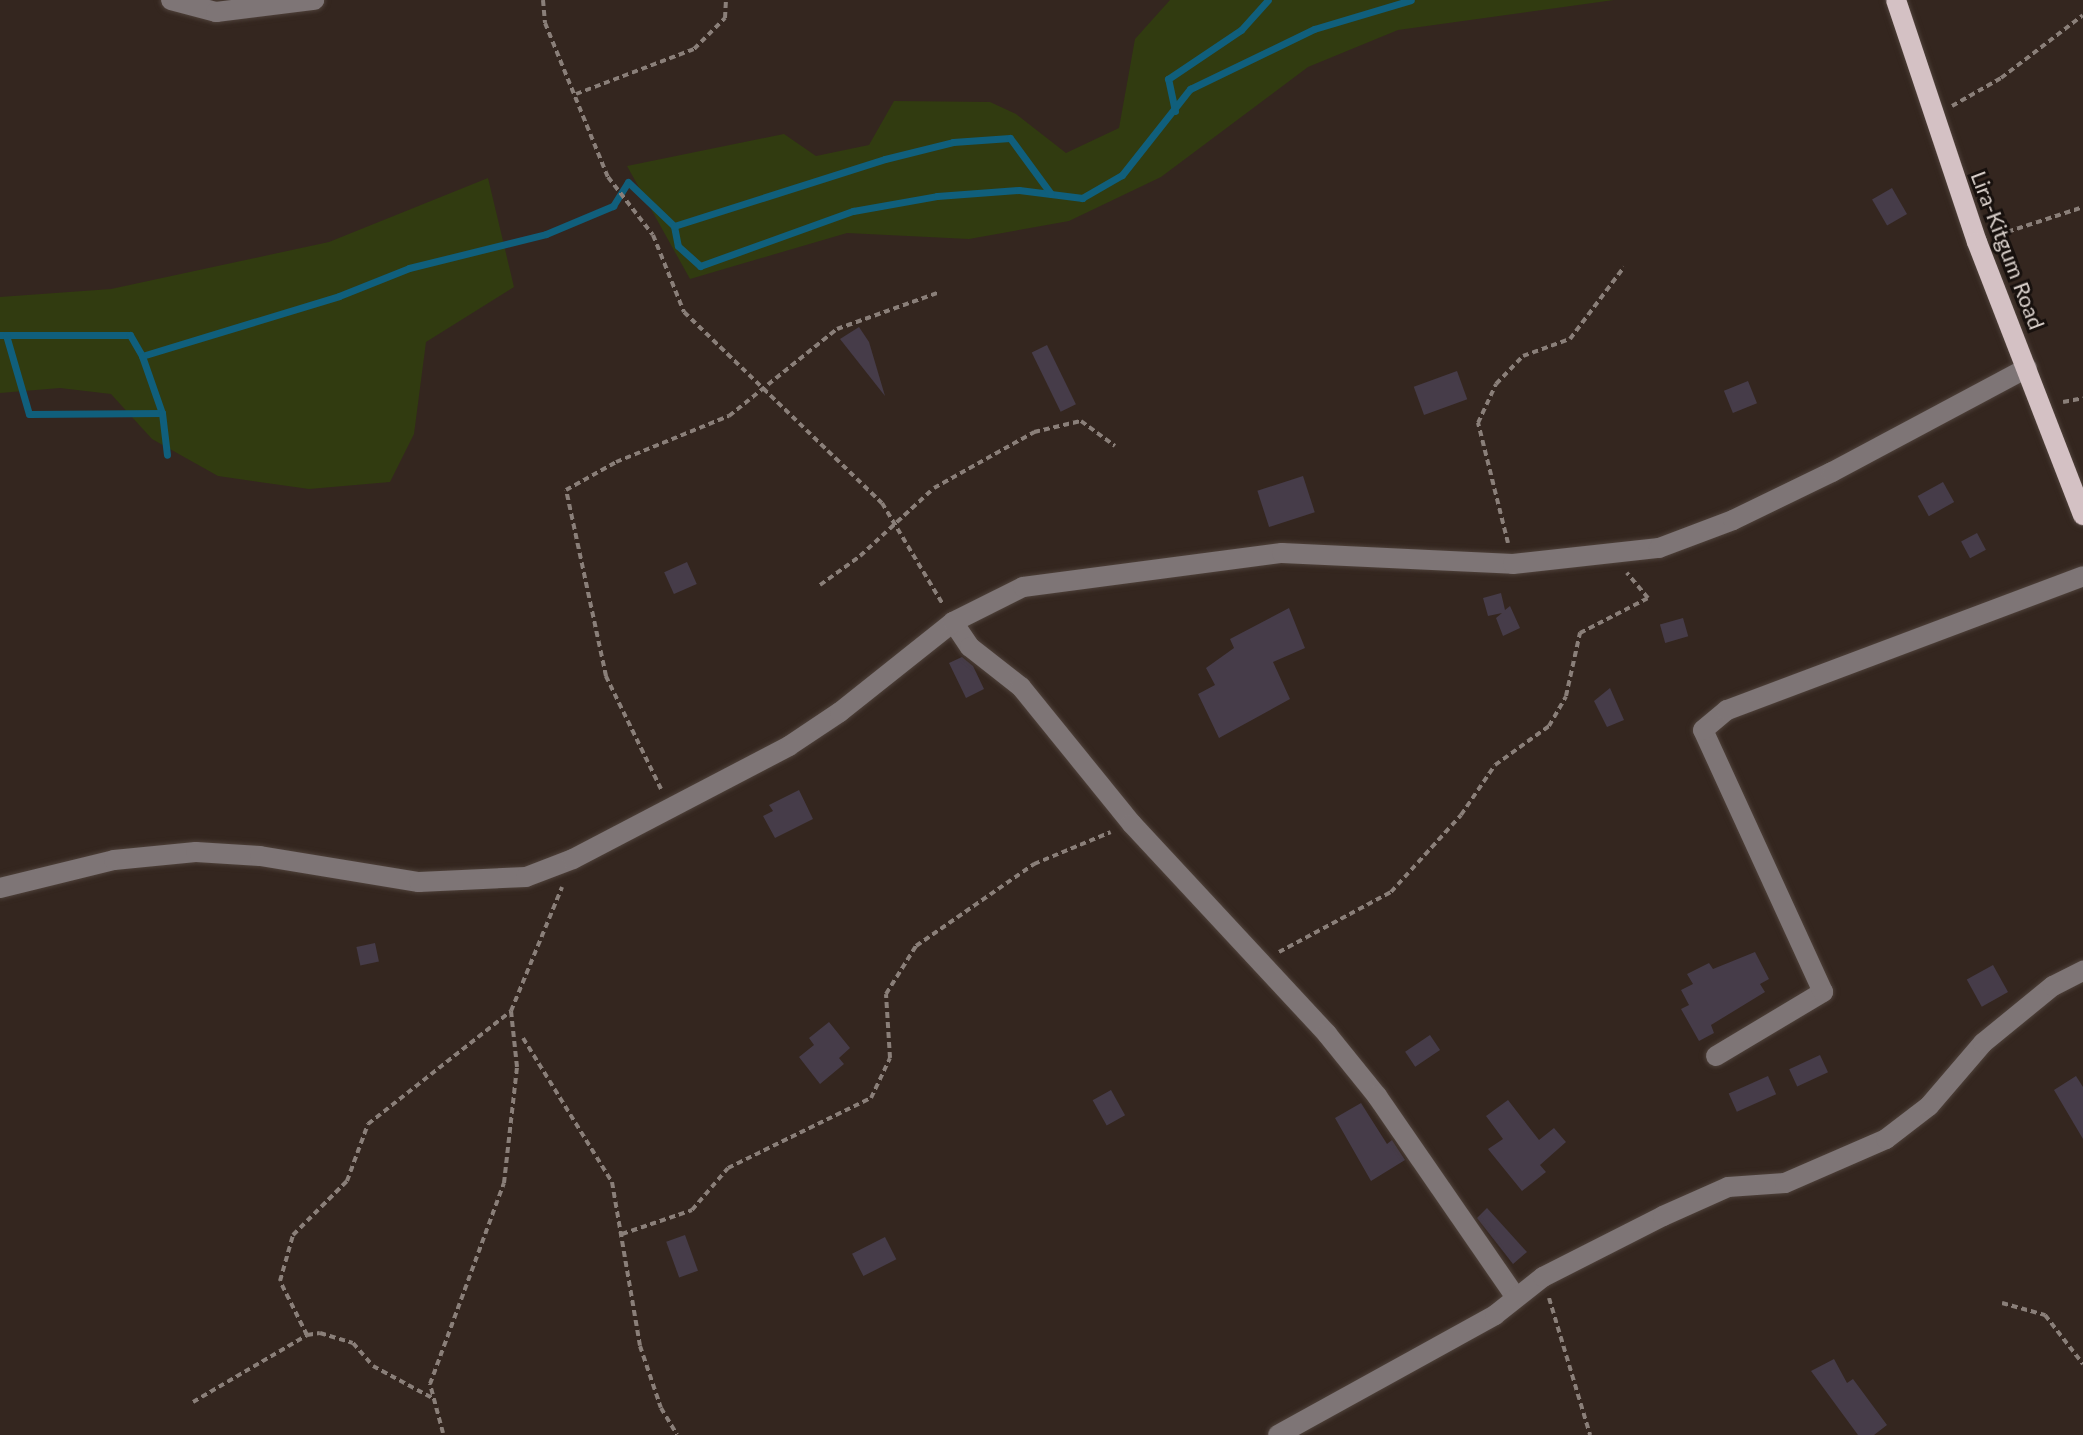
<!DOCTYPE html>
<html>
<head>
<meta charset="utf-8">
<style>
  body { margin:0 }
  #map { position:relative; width:2083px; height:1435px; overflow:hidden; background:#34261f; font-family:Lato,sans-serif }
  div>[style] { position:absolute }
  .green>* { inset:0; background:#313b10 }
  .stream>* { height:7px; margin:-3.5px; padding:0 3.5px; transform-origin:3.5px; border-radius:3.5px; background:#105f7c }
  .building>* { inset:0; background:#463c49; transform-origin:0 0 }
  .path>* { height:4px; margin-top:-2px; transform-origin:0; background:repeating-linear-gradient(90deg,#8a7f79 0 6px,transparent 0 10px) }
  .roads { filter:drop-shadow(0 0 2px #4e413a) drop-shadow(0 0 2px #4e413a) }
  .minor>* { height:20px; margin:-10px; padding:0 10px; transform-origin:10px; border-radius:10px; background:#7e7576 }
  .major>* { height:20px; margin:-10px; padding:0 10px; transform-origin:10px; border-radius:10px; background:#d4c1c4 }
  span { translate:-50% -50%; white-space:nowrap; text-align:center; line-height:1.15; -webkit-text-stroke:6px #17100d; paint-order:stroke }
  .street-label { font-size:22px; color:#d8cfca }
</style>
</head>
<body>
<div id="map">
  <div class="green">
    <div style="clip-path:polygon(1170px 0,1614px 0,1398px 30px,1308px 67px,1161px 177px,1069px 221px,969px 239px,847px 233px,690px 279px,627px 166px,784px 134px,816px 156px,869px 145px,894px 101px,990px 102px,1016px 114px,1066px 153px,1119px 128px,1135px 39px)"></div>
    <div style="clip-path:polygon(488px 178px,514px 287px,426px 342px,414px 434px,390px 482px,309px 489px,218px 476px,152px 439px,111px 394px,60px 388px,0 393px,0 297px,111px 289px,329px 242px)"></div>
  </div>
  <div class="stream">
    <div style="left:1175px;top:111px;width:33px;rotate:-102deg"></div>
    <div style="left:1168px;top:79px;width:88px;rotate:-33.9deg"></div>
    <div style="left:1241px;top:30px;width:40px;rotate:-48deg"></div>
    <div style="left:674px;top:226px;width:20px;rotate:79deg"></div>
    <div style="left:678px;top:246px;width:30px;rotate:42deg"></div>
    <div style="left:700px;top:266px;width:163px;rotate:-19.8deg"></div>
    <div style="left:853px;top:211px;width:85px;rotate:-10.1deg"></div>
    <div style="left:937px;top:196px;width:82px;rotate:-4.2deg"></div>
    <div style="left:1019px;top:190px;width:64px;rotate:7.2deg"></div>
    <div style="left:1082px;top:198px;width:46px;rotate:-29.9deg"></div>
    <div style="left:1122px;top:175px;width:110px;rotate:-51.7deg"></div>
    <div style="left:1190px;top:89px;width:138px;rotate:-25.8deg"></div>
    <div style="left:1314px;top:29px;width:101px;rotate:-16.6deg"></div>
    <div style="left:0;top:335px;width:130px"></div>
    <div style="left:130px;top:335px;width:24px;rotate:60deg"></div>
    <div style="left:142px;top:356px;width:206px;rotate:-16.9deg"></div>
    <div style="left:339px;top:296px;width:75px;rotate:-21.8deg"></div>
    <div style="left:409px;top:268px;width:141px;rotate:-13.9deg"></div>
    <div style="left:546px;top:234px;width:73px;rotate:-22.7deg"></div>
    <div style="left:613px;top:206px;width:28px;rotate:-58deg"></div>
    <div style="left:628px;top:182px;width:64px;rotate:43.7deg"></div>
    <div style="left:674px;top:226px;width:221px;rotate:-17.6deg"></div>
    <div style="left:885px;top:159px;width:70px;rotate:-14deg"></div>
    <div style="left:953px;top:142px;width:57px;rotate:-4deg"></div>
    <div style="left:1010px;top:138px;width:69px;rotate:53.8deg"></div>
    <div style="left:6px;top:335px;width:82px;rotate:73.8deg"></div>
    <div style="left:29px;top:414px;width:133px;rotate:-0.4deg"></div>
    <div style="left:142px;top:356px;width:60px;rotate:70.7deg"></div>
    <div style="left:162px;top:413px;width:42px;rotate:83.2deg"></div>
  </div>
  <div class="building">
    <div style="left:1892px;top:188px;width:30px;height:23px;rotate:60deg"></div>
    <div style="clip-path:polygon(859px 327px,869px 342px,885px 396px,840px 339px)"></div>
    <div style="left:1047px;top:345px;width:66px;height:17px;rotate:64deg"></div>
    <div style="left:1457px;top:371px;width:30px;height:46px;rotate:70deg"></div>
    <div style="left:1748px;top:381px;width:24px;height:26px;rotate:68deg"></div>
    <div style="left:1303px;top:476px;width:38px;height:48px;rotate:72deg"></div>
    <div style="left:1943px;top:482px;width:23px;height:29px;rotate:61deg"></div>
    <div style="left:1977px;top:533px;width:19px;height:18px;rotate:62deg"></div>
    <div style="left:687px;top:562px;width:24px;height:25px;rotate:66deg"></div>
    <div style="clip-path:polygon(1501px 593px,1505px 610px,1510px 606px,1520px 628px,1503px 636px,1496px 618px,1502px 613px,1488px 616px,1483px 598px)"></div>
    <div style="clip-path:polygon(1289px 608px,1305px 648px,1273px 662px,1290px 699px,1219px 738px,1198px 694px,1215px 685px,1206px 668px,1234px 648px,1230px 639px)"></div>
    <div style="left:1683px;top:618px;width:19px;height:24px;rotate:74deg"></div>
    <div style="clip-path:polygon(962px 657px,973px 666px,984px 689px,966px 698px,949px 663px)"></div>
    <div style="clip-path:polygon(1610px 688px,1624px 720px,1607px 727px,1594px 701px)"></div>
    <div style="clip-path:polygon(799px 790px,813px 819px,775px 838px,763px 816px,773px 811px,769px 805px)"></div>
    <div style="left:375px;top:943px;width:19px;height:19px;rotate:78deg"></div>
    <div style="clip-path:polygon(1755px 952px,1769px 979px,1760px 984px,1765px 992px,1711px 1025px,1714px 1033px,1699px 1041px,1681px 1009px,1689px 1005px,1681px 990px,1693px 984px,1687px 974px,1709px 963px,1713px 969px)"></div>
    <div style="left:1993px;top:965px;width:31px;height:30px;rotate:61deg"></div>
    <div style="clip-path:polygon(829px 1022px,850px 1048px,839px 1058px,844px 1064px,820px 1084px,799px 1057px,814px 1045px,809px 1038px)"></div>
    <div style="left:1430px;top:1035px;width:18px;height:30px;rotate:56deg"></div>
    <div style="left:1820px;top:1055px;width:19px;height:34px;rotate:65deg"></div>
    <div style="left:1768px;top:1076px;width:20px;height:43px;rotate:66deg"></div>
    <div style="clip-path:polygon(2076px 1076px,2083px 1087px,2083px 1139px,2054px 1090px)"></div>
    <div style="left:1111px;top:1090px;width:29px;height:21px;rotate:61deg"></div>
    <div style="clip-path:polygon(1508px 1100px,1539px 1140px,1554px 1128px,1566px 1142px,1540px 1165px,1546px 1172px,1522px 1191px,1488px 1149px,1503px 1139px,1486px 1116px)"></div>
    <div style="clip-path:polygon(1361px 1103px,1387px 1144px,1392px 1140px,1405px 1160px,1371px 1181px,1335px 1118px)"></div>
    <div style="clip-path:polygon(1487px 1208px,1527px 1252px,1513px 1264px,1477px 1218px)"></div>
    <div style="left:685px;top:1235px;width:38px;height:20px;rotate:70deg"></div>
    <div style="left:885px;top:1237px;width:25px;height:37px;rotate:63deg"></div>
    <div style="clip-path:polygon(1834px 1359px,1847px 1383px,1853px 1379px,1887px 1425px,1874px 1435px,1858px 1435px,1811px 1371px)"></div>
  </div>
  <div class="path">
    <div style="left:543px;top:0;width:23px;rotate:85deg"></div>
    <div style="left:545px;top:23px;width:166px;rotate:67.8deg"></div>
    <div style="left:608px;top:177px;width:73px;rotate:52.2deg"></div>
    <div style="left:653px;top:235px;width:83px;rotate:68.1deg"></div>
    <div style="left:684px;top:312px;width:275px;rotate:44deg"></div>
    <div style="left:882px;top:503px;width:117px;rotate:59deg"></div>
    <div style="left:576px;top:94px;width:126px;rotate:-20.9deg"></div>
    <div style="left:694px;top:49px;width:44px;rotate:-45deg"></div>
    <div style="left:725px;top:18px;width:18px;rotate:-87deg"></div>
    <div style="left:1952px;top:106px;width:56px;rotate:-29.7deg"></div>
    <div style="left:2001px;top:78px;width:103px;rotate:-37.5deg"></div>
    <div style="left:1998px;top:235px;width:89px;rotate:-18.2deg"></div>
    <div style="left:2063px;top:402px;width:20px;rotate:-11deg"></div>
    <div style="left:1508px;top:543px;width:124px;rotate:-104deg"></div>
    <div style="left:1478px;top:423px;width:43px;rotate:-65.2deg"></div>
    <div style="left:1496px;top:384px;width:39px;rotate:-46deg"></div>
    <div style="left:1523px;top:356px;width:50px;rotate:-19.9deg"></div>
    <div style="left:1570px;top:339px;width:90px;rotate:-53.1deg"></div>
    <div style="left:820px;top:585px;width:49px;rotate:-35.9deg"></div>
    <div style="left:860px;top:556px;width:100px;rotate:-42.6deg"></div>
    <div style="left:934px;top:488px;width:115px;rotate:-29.2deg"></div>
    <div style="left:1034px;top:432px;width:48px;rotate:-13.2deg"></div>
    <div style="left:1081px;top:421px;width:42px;rotate:36.3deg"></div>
    <div style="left:661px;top:789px;width:126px;rotate:-116deg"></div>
    <div style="left:606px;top:676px;width:190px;rotate:-102.1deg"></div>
    <div style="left:566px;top:490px;width:57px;rotate:-29.2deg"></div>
    <div style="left:616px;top:462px;width:122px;rotate:-22.2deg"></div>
    <div style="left:729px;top:416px;width:139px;rotate:-38.9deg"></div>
    <div style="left:837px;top:329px;width:109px;rotate:-19.8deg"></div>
    <div style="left:1279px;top:952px;width:127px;rotate:-28.2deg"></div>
    <div style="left:1391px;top:892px;width:104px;rotate:-47.7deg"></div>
    <div style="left:1461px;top:815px;width:60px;rotate:-55.8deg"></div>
    <div style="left:1495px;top:765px;width:67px;rotate:-35.8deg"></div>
    <div style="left:1549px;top:726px;width:34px;rotate:-60deg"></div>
    <div style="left:1566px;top:696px;width:65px;rotate:-77.5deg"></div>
    <div style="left:1580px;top:633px;width:76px;rotate:-27.2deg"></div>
    <div style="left:1648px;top:598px;width:33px;rotate:-130deg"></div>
    <div style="left:523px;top:1038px;width:169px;rotate:58.3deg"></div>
    <div style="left:612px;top:1182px;width:166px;rotate:80.3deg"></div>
    <div style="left:640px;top:1346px;width:65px;rotate:71.3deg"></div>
    <div style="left:661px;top:1408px;width:31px;rotate:59deg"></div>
    <div style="left:622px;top:1234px;width:74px;rotate:-18.9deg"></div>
    <div style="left:692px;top:1210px;width:55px;rotate:-49.4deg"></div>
    <div style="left:728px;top:1168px;width:159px;rotate:-26.1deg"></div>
    <div style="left:871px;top:1098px;width:44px;rotate:-64.6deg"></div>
    <div style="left:890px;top:1058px;width:64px;rotate:-93.6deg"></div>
    <div style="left:886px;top:994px;width:57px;rotate:-58deg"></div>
    <div style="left:916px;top:946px;width:144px;rotate:-34.8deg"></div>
    <div style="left:1034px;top:864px;width:83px;rotate:-22.6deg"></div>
    <div style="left:1549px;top:1298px;width:143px;rotate:73.3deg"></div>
    <div style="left:2002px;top:1303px;width:45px;rotate:15.6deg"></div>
    <div style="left:2045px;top:1315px;width:62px;rotate:52.2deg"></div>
    <div style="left:307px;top:1335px;width:13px;rotate:-9deg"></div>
    <div style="left:320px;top:1333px;width:34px;rotate:17deg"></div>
    <div style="left:353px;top:1343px;width:30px;rotate:49deg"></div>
    <div style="left:373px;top:1366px;width:69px;rotate:28.4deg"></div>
    <div style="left:193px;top:1402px;width:132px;rotate:-30.4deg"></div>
    <div style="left:307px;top:1335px;width:60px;rotate:-116.6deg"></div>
    <div style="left:280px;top:1281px;width:48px;rotate:-74.2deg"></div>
    <div style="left:293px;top:1235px;width:76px;rotate:-45deg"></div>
    <div style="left:347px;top:1181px;width:61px;rotate:-69.8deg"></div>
    <div style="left:368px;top:1124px;width:182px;rotate:-38.3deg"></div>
    <div style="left:443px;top:1433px;width:51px;rotate:-104.9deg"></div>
    <div style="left:430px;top:1384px;width:214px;rotate:-69.8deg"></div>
    <div style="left:504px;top:1183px;width:117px;rotate:-83.6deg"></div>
    <div style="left:517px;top:1067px;width:56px;rotate:-96.1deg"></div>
    <div style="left:511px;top:1011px;width:134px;rotate:-67.6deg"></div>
  </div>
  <div class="roads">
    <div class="minor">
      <div style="left:171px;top:0;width:47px;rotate:14.9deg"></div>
      <div style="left:216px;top:12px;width:99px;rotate:-7deg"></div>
      <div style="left:953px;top:622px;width:30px;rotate:56deg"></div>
      <div style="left:970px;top:647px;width:65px;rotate:38.1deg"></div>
      <div style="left:1021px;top:687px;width:176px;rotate:51deg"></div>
      <div style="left:1132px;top:824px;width:287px;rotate:47.1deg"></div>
      <div style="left:1327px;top:1034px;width:80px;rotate:51.1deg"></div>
      <div style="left:1377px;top:1096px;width:243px;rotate:55.4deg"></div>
      <div style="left:0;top:888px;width:117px;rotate:-13.8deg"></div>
      <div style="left:114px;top:860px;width:82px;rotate:-5.6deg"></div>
      <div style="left:196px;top:852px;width:64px;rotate:3.6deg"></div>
      <div style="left:260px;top:856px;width:161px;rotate:9.3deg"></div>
      <div style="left:419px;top:882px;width:107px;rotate:-2.7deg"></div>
      <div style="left:526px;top:877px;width:50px;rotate:-21deg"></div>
      <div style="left:573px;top:859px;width:244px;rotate:-27.6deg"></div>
      <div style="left:789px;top:746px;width:61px;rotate:-33.7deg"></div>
      <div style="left:840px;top:712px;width:144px;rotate:-38.5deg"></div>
      <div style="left:953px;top:622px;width:78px;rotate:-26.6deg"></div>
      <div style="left:1023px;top:587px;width:261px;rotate:-7.5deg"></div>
      <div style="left:1282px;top:553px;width:231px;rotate:2.7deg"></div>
      <div style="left:1513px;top:564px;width:147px;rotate:-6.3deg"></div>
      <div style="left:1659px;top:548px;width:79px;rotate:-20.7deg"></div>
      <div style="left:1733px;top:520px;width:110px;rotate:-25.9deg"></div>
      <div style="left:1832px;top:472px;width:221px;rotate:-28.1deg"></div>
      <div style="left:1716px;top:1056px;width:125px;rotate:-30.9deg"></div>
      <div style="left:1823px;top:992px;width:288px;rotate:-114.6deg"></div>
      <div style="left:1703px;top:730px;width:31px;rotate:-40deg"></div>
      <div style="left:1727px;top:710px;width:380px;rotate:-20.6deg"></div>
      <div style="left:1278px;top:1435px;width:248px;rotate:-28.9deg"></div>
      <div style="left:1495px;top:1315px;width:61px;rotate:-38.4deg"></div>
      <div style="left:1543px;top:1277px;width:135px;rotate:-26.9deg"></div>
      <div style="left:1663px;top:1216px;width:71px;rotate:-24deg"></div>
      <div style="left:1728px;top:1187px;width:57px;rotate:-4deg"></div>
      <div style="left:1785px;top:1183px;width:110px;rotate:-23.5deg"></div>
      <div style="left:1886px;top:1139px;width:54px;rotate:-37.5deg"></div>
      <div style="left:1929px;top:1106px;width:83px;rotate:-49.4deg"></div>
      <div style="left:1983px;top:1043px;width:90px;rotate:-39.2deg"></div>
      <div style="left:2053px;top:986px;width:34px;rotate:-27deg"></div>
    </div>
    <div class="major">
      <div style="left:1896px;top:0;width:255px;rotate:71.5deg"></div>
      <div style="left:1977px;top:242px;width:293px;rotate:68.8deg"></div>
    </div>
  </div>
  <div class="street-label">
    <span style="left:2008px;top:250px;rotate:69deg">Lira-Kitgum Road</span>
  </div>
</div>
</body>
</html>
